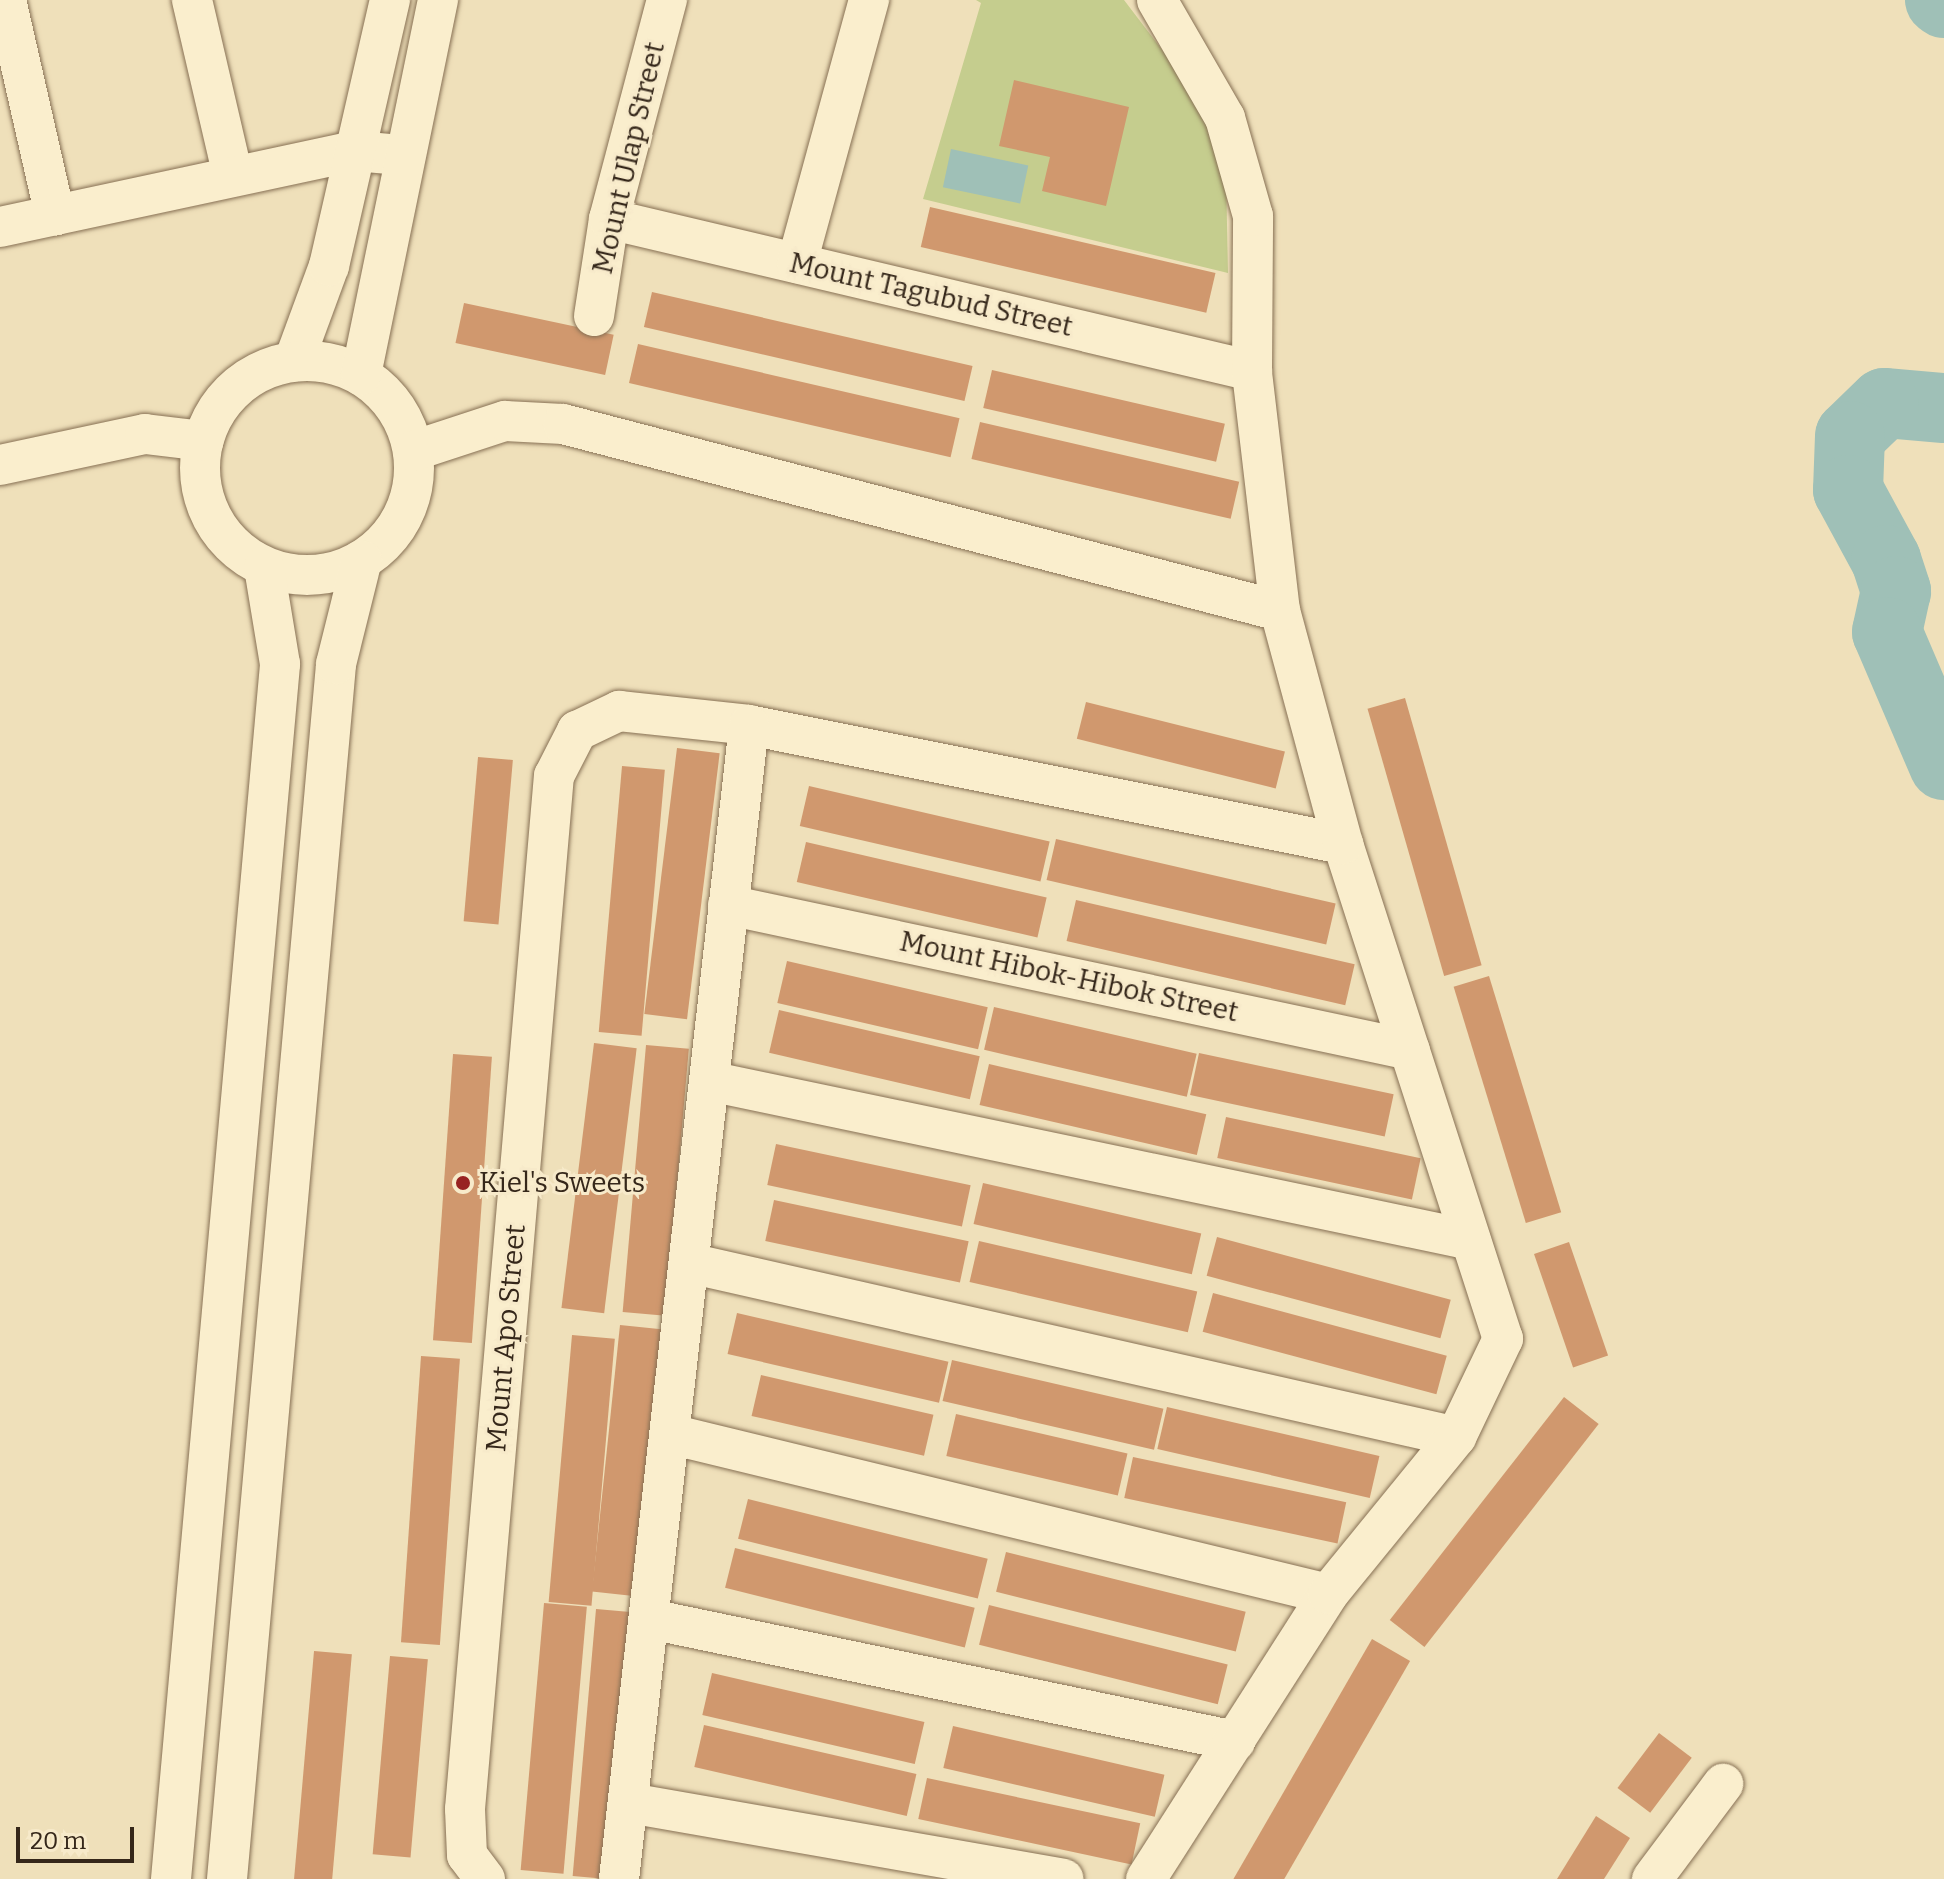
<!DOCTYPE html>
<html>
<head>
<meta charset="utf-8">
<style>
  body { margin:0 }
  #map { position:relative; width:1944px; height:1879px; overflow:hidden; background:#efe0ba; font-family:Bitter,serif }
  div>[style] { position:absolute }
  .green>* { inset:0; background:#c5cd8e }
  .water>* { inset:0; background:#9fc0b7; transform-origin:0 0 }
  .river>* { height:70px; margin:-35px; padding:0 35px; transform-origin:35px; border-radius:35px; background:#9fc0b7 }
  .building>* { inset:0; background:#d0986e; transform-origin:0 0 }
  .roads { filter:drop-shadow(0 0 2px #877054) drop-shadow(0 0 2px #877054) }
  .street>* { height:40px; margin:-20px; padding:0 20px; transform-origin:20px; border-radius:20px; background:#faeecd }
  .street>.ring { margin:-20px; padding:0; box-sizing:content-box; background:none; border:40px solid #faeecd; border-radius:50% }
  .dots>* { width:22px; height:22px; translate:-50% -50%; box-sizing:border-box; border:4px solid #f7eaca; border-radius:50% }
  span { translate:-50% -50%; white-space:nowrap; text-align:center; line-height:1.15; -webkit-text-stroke:6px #f7eaca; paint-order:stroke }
  .street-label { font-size:28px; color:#35271a }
  .poi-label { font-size:28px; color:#35271a }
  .left { translate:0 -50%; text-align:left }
  .scale { position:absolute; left:16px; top:1827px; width:118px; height:36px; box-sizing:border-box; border:4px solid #35271a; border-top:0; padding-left:10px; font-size:24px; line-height:28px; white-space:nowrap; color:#35271a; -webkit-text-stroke:6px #f7eaca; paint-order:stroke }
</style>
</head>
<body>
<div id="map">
  <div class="green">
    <div style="clip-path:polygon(976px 0,1124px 0,1214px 118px,1226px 176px,1228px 273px,923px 199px,981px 3px)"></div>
  </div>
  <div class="water">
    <div style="left:951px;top:149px;width:79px;height:39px;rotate:12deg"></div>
  </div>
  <div class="river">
    <div style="left:1940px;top:0;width:5px;rotate:37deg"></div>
    <div style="left:1944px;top:408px;width:60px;rotate:-175.2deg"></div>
    <div style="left:1884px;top:403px;width:47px;rotate:135.9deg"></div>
    <div style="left:1850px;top:436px;width:54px;rotate:92.1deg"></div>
    <div style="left:1848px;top:490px;width:80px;rotate:61.5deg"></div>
    <div style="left:1886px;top:560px;width:33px;rotate:72deg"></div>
    <div style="left:1896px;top:591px;width:42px;rotate:102.4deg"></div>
    <div style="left:1887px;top:632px;width:145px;rotate:66.8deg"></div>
  </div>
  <div class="building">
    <div style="clip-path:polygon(1014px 80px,1129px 107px,1106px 206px,1042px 191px,1050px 157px,999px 146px)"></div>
    <div style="left:930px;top:207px;width:293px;height:41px;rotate:13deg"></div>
    <div style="left:652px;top:292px;width:329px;height:36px;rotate:13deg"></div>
    <div style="left:464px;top:303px;width:153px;height:41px;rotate:12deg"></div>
    <div style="left:638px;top:344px;width:330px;height:40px;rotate:13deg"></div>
    <div style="left:992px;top:370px;width:239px;height:39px;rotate:13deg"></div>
    <div style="left:980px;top:422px;width:266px;height:38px;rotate:13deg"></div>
    <div style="left:1405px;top:698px;width:278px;height:39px;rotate:74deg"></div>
    <div style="left:1086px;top:702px;width:205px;height:38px;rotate:14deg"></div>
    <div style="left:677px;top:748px;width:43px;height:268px;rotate:7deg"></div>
    <div style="left:478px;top:757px;width:35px;height:165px;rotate:5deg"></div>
    <div style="left:622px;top:766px;width:43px;height:267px;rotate:5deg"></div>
    <div style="left:809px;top:786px;width:247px;height:41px;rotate:13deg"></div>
    <div style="left:1056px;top:839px;width:287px;height:42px;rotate:13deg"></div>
    <div style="left:806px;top:842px;width:247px;height:41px;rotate:13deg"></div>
    <div style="left:1076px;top:900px;width:286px;height:42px;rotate:13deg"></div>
    <div style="left:787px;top:961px;width:206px;height:43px;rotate:13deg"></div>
    <div style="left:1489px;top:976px;width:247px;height:37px;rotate:73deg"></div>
    <div style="left:994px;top:1007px;width:208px;height:44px;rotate:13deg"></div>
    <div style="left:779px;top:1010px;width:206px;height:44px;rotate:13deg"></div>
    <div style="left:594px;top:1043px;width:43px;height:267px;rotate:7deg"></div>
    <div style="left:646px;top:1045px;width:43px;height:268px;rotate:5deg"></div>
    <div style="left:1199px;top:1053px;width:199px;height:43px;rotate:12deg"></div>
    <div style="left:453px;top:1054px;width:39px;height:287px;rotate:4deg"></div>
    <div style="left:989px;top:1064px;width:223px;height:42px;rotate:13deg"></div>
    <div style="left:1226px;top:1117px;width:199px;height:42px;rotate:12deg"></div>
    <div style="left:776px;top:1144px;width:199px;height:42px;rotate:12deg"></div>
    <div style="left:983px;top:1183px;width:224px;height:42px;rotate:13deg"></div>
    <div style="left:774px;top:1200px;width:199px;height:42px;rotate:12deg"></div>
    <div style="left:1217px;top:1237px;width:242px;height:40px;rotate:15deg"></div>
    <div style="left:979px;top:1241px;width:224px;height:42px;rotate:13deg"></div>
    <div style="left:1569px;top:1242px;width:120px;height:37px;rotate:71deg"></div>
    <div style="left:1213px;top:1293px;width:242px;height:40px;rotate:15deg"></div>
    <div style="left:737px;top:1313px;width:217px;height:42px;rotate:13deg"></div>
    <div style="left:620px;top:1325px;width:44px;height:268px;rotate:6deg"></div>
    <div style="left:572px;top:1335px;width:43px;height:268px;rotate:5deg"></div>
    <div style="left:421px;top:1356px;width:39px;height:287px;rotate:4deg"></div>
    <div style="left:952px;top:1360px;width:217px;height:42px;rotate:13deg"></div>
    <div style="left:761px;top:1375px;width:177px;height:42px;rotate:13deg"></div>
    <div style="left:1564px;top:1397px;width:44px;height:283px;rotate:38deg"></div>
    <div style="left:1167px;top:1407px;width:218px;height:43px;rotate:13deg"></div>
    <div style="left:956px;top:1414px;width:176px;height:43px;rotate:13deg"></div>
    <div style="left:1133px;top:1457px;width:218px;height:42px;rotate:12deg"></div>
    <div style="left:748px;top:1499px;width:247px;height:41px;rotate:14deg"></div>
    <div style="left:735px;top:1548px;width:247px;height:41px;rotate:14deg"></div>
    <div style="left:1006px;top:1552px;width:247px;height:41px;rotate:14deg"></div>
    <div style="left:544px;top:1603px;width:43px;height:268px;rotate:5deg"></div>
    <div style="left:989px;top:1605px;width:246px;height:41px;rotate:14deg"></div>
    <div style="left:596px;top:1609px;width:43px;height:268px;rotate:5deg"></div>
    <div style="left:1372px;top:1639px;width:44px;height:280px;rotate:30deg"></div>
    <div style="left:314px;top:1651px;width:38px;height:229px;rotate:5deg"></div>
    <div style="left:390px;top:1656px;width:38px;height:199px;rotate:5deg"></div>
    <div style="left:712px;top:1673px;width:218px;height:43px;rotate:13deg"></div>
    <div style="left:704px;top:1725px;width:218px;height:43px;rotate:13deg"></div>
    <div style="left:953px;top:1726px;width:217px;height:43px;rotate:13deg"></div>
    <div style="left:1659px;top:1733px;width:41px;height:69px;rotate:37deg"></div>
    <div style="left:927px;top:1778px;width:218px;height:42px;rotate:12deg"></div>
    <div style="clip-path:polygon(1596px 1816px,1630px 1838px,1604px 1879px,1557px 1879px)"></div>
  </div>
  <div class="roads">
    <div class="street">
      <div style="left:6px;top:0;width:221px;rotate:77.2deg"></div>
      <div style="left:192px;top:0;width:181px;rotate:76.9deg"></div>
      <div style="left:609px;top:219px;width:661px;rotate:13.3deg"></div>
      <div style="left:0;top:227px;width:363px;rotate:-12.1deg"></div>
      <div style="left:355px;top:151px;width:46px;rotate:5deg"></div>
      <div style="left:797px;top:263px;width:273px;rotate:-74.7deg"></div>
      <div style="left:594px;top:316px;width:98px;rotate:-81.2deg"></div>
      <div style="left:609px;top:219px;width:227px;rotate:-75.2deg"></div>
      <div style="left:294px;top:361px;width:101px;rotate:-69.8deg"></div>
      <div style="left:329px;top:266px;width:273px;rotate:-77.1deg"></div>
      <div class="ring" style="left:200px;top:361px;width:174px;height:174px"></div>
      <div style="left:361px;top:375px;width:383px;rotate:-78.4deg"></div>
      <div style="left:413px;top:451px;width:97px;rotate:-18.1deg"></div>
      <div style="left:505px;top:421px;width:58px;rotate:3deg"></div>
      <div style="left:563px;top:424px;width:741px;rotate:14.62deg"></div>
      <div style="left:0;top:465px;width:148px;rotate:-12.1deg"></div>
      <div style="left:145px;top:434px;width:59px;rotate:6.8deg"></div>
      <div style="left:728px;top:905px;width:697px;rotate:12deg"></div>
      <div style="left:709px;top:1081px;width:778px;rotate:11.79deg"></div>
      <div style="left:689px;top:1263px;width:786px;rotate:12.78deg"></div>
      <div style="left:670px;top:1434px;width:677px;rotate:13.67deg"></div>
      <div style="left:650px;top:1619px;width:598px;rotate:11.78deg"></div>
      <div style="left:629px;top:1803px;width:441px;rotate:9.9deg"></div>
      <div style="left:171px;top:1879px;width:1220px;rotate:-84.87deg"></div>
      <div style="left:280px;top:664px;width:98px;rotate:-99.4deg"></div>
      <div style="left:227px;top:1879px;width:1220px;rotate:-84.87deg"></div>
      <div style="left:336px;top:664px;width:107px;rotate:-76deg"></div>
      <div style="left:485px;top:1879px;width:30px;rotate:-127deg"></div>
      <div style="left:467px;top:1855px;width:46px;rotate:-92.5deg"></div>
      <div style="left:465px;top:1809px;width:1037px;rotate:-85.08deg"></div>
      <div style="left:554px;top:776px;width:51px;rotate:-62.9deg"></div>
      <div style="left:577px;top:731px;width:47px;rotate:-25.5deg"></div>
      <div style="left:619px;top:711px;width:131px;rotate:6.1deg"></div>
      <div style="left:749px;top:725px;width:606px;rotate:11.33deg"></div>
      <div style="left:619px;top:1879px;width:1161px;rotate:-83.57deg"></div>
      <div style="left:1146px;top:1879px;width:338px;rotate:-57.4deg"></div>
      <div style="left:1328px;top:1594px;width:203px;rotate:-50.8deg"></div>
      <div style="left:1456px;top:1437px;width:109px;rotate:-64.4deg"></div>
      <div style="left:1503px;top:1339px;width:520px;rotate:-107.91deg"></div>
      <div style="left:1343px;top:844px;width:241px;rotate:-105.1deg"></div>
      <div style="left:1280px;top:611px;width:242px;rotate:-96.7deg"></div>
      <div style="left:1252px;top:371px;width:155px;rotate:-89.6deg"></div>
      <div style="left:1253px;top:216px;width:102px;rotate:-105.9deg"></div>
      <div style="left:1225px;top:118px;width:136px;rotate:-120deg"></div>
      <div style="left:1652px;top:1879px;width:119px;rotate:-53.2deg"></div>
    </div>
  </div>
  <div class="dots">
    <div style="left:463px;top:1183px;background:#982322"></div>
  </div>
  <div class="street-label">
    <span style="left:629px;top:158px;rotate:-77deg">Mount Ulap Street</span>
    <span style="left:931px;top:295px;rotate:13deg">Mount Tagubud Street</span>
    <span style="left:1069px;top:977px;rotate:12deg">Mount Hibok-Hibok Street</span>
    <span style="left:506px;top:1338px;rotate:-85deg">Mount Apo Street</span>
  </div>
  <div class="poi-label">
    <span class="left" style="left:479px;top:1183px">Kiel's Sweets</span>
  </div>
  <div class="scale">20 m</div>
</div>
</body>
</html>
